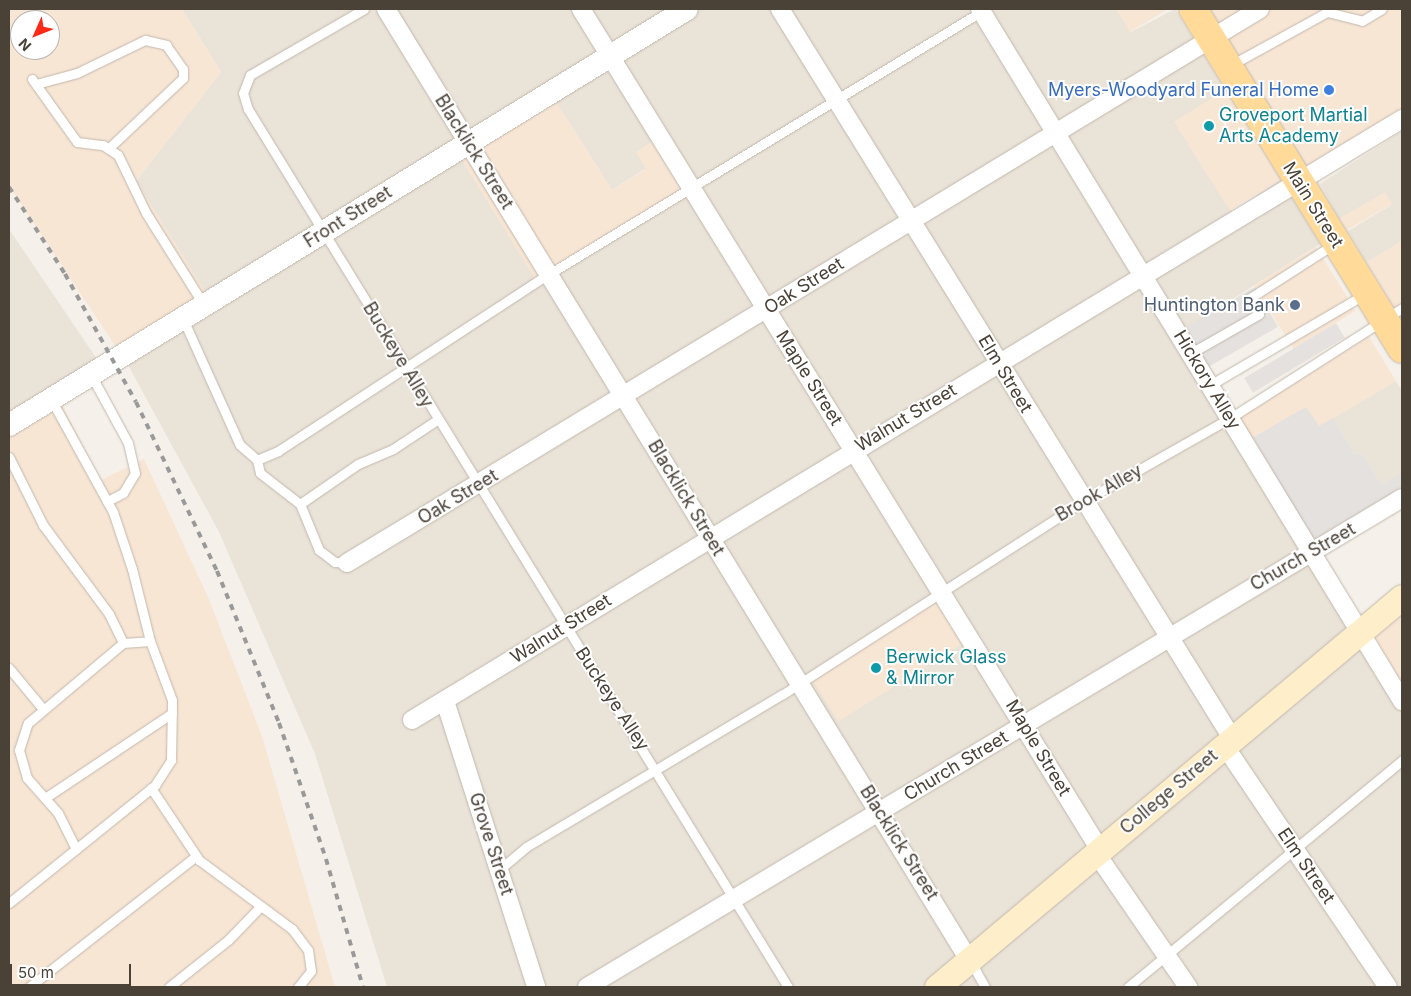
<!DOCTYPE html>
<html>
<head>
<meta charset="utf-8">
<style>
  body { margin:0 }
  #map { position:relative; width:1411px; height:996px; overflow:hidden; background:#f5f1ea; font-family:Inter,sans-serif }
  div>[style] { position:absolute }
  .residential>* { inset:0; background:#eae3d8 }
  .commercial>* { inset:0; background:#f8e6d5; transform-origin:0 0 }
  .parking>* { inset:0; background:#e4e1de; transform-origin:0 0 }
  .roads { filter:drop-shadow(0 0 1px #c2b8ac) drop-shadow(0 0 1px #c2b8ac) }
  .service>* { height:9px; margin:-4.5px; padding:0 4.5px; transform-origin:4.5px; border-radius:4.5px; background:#fff }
  .minor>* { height:18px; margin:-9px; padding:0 9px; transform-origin:9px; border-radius:9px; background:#fff }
  .tertiary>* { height:22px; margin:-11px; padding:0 11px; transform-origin:11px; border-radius:11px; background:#fff }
  .secondary>* { height:25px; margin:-12.5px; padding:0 12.5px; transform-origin:12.5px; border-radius:12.5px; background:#ffeeca }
  .primary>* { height:28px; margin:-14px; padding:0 14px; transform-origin:14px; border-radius:14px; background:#ffda99 }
  .rail>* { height:4px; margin-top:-2px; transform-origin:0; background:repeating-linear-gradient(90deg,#999 0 6px,transparent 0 12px) }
  .dots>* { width:14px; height:14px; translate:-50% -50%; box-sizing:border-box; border:2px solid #fff; border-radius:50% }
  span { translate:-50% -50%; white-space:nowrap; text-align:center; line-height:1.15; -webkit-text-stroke:4px #fff; paint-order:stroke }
  .shop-label { font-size:18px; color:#366cbe }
  .right { translate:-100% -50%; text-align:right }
  .culture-label { font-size:18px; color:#0d838f }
  .left { translate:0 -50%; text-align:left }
  .street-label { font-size:18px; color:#4a4137 }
  .service-label { font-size:18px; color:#4e5e75 }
  .frame { position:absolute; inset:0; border:10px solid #4a4137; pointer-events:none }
  .north { position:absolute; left:10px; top:10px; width:50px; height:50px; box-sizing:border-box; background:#fff; border:1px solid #b7b3af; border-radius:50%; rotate:226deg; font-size:14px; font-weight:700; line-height:20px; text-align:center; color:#4a4137 }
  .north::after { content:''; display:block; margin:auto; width:18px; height:22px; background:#ff2917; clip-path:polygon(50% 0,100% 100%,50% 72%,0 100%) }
  .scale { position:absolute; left:10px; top:964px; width:121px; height:22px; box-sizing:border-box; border:2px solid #4a4137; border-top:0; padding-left:6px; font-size:15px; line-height:18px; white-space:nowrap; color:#4a4137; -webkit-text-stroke:4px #fff; paint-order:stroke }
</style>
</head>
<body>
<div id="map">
  <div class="residential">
    <div style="clip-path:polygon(evenodd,182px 9px,973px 9px,1402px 711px,1402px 987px,387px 987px,315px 754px,219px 532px,128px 365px,217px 311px,136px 181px,221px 72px,182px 9px,556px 102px,612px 190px,646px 168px,538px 284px,556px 102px)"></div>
    <div style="clip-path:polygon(986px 9px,1116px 9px,1131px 32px,1175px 9px,1225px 90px,1177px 124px,1233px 212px,1280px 179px,1320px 244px,1185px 329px)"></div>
    <div style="clip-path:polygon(1402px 131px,1402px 241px,1367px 262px,1348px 231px,1391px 205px,1385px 193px,1340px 219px,1320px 184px)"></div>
    <div style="clip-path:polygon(9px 229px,99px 362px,9px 416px)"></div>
    <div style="clip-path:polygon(1396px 381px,1402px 391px,1402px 472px,1382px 485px,1362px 453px,1355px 454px,1333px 418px)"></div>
  </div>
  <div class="commercial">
    <div style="clip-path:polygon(evenodd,9px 9px,182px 9px,221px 72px,136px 181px,217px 311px,128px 365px,9px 186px,9px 9px,20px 20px,50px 20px,50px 50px,20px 50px,20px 20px)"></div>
    <div style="clip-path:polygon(1116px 9px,1168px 9px,1130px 32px)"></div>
    <div style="clip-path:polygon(1206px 9px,1402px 9px,1402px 108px,1305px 167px)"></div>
    <div style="left:1225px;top:90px;width:105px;height:60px;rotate:58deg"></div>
    <div style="clip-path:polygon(556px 102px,612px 190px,646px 169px,636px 152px,664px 134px,700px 190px,538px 284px,462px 160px)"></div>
    <div style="left:1385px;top:192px;width:14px;height:52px;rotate:60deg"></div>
    <div style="clip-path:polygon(1402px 241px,1402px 320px,1367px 262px)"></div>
    <div style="left:1316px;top:247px;width:75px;height:73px;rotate:58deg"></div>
    <div style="clip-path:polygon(1368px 335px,1396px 381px,1319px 427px,1262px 432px,1250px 439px,1238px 419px)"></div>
    <div style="clip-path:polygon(61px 403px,101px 480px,144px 459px,208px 597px,262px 736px,335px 987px,9px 987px,9px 434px)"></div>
    <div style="left:941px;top:597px;width:51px;height:153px;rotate:58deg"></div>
    <div style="clip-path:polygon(1402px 608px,1402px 687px,1372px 632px)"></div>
  </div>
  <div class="parking">
    <div style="left:1255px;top:287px;width:46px;height:82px;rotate:60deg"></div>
    <div style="left:1336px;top:323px;width:17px;height:107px;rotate:59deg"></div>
    <div style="clip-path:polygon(1306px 407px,1319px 426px,1333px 418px,1355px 454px,1362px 453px,1382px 485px,1402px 472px,1402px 487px,1323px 539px,1312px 541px,1250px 439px)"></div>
  </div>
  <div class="roads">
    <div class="service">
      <div style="left:364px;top:9px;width:132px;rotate:149.9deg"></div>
      <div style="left:250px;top:75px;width:19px;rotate:111deg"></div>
      <div style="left:243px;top:93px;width:17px;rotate:73deg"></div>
      <div style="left:248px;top:109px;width:1031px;rotate:58.41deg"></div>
      <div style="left:1231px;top:65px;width:110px;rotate:-28.9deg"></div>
      <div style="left:1327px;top:12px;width:36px;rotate:14deg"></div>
      <div style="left:1362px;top:21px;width:23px;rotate:-31deg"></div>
      <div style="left:32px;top:79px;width:77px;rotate:54.5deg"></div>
      <div style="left:77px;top:142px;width:26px;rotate:7deg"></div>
      <div style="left:103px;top:145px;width:18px;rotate:34deg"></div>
      <div style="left:118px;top:155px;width:64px;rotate:64.2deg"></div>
      <div style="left:146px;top:213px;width:109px;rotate:57.8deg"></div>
      <div style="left:36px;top:84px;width:42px;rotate:-15deg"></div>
      <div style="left:77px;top:73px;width:76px;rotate:-25.9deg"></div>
      <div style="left:145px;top:40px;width:22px;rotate:13deg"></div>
      <div style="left:166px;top:45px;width:29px;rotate:55deg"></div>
      <div style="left:183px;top:69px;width:9px;rotate:90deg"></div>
      <div style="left:183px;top:78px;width:103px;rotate:136.6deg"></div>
      <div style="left:183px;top:319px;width:138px;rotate:65.7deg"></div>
      <div style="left:240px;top:445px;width:23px;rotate:41deg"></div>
      <div style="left:257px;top:460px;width:23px;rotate:-23deg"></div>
      <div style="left:278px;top:451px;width:324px;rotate:-33.2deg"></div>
      <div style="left:549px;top:274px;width:507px;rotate:-31.27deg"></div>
      <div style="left:1191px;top:353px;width:78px;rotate:-29.8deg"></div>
      <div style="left:1259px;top:314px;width:18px;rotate:-119deg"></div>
      <div style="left:1250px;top:298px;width:100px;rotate:-32.7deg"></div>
      <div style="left:91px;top:375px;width:77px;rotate:61.4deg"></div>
      <div style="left:128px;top:443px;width:31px;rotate:77deg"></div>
      <div style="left:135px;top:473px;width:23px;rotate:121deg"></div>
      <div style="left:123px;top:493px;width:18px;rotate:153deg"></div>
      <div style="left:1210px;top:385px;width:180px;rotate:-30.4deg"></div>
      <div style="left:9px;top:457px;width:76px;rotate:63.4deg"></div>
      <div style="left:43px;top:525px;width:111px;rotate:53.4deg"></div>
      <div style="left:109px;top:614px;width:32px;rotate:64deg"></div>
      <div style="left:123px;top:643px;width:27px;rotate:-4deg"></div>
      <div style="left:257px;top:460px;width:13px;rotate:77deg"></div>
      <div style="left:260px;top:473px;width:51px;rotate:37.8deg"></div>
      <div style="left:300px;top:504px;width:50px;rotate:67.6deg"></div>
      <div style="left:319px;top:550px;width:20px;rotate:37deg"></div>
      <div style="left:335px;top:562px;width:12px;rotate:5deg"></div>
      <div style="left:300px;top:504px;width:70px;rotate:-34.6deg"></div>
      <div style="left:358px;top:464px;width:38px;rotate:-23deg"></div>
      <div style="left:393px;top:449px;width:53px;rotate:-33.4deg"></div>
      <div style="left:9px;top:668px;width:53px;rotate:50.3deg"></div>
      <div style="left:151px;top:788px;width:87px;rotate:56.3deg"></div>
      <div style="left:199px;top:860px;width:116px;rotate:36.6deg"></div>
      <div style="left:292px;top:929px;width:26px;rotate:53deg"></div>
      <div style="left:308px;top:950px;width:21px;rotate:82deg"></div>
      <div style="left:311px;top:971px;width:21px;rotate:129deg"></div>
      <div style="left:45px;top:798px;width:153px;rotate:-33.8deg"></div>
      <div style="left:76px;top:849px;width:40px;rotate:-116.6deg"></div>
      <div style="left:58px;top:813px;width:47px;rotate:-131.5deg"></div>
      <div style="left:27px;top:778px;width:29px;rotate:-106deg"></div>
      <div style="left:19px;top:750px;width:28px;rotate:-72deg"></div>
      <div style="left:28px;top:723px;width:124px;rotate:-40.1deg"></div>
      <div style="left:500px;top:869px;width:34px;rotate:-40deg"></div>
      <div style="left:526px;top:847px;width:299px;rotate:-30.8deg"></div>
      <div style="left:783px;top:694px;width:355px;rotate:-32.7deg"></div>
      <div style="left:1082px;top:502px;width:170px;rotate:-29.6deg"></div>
      <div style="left:1230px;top:418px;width:204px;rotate:-32.6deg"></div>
      <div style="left:9px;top:903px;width:188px;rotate:-38.9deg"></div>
      <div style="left:155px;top:785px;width:30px;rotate:-57deg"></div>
      <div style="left:171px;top:760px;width:60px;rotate:-89deg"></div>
      <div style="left:172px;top:700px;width:63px;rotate:-110.4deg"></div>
      <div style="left:150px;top:641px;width:74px;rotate:-104deg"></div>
      <div style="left:132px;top:569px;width:60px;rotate:-108.4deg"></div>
      <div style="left:113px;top:512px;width:129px;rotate:-118.8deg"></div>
      <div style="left:971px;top:962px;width:29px;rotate:61deg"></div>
      <div style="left:29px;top:987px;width:212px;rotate:-38.1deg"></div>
      <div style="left:169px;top:987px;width:75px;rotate:-38.5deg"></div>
      <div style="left:228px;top:940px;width:47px;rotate:-45.9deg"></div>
      <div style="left:1128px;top:987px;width:356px;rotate:-39.6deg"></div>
    </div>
    <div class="minor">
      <div style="left:386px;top:9px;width:1115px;rotate:58.49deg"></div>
      <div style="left:581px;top:9px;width:988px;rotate:58.32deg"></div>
      <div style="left:780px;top:9px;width:858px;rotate:58.2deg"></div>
      <div style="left:980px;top:9px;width:811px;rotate:58.62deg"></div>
      <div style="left:347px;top:563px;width:1068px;rotate:-31.25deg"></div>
      <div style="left:445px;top:701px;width:300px;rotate:72.3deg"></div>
      <div style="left:412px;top:720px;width:1158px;rotate:-31.26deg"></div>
      <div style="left:1224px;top:745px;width:292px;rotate:55.9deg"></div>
      <div style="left:1096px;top:853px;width:163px;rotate:55.5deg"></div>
      <div style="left:587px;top:987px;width:950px;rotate:-30.96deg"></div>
    </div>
    <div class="tertiary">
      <div style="left:9px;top:425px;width:795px;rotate:-31.53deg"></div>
    </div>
    <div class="secondary">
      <div style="left:937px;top:987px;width:607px;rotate:-39.99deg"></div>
    </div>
    <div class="primary">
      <div style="left:1193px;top:9px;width:399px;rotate:58.4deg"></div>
    </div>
  </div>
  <div class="rail">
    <div style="left:9px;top:187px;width:103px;rotate:57.2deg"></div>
    <div style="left:65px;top:274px;width:146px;rotate:61deg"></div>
    <div style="left:136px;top:402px;width:187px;rotate:64.4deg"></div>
    <div style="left:217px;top:571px;width:164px;rotate:67.8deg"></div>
    <div style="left:279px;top:723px;width:144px;rotate:70.9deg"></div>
    <div style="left:326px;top:859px;width:133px;rotate:73.9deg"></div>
  </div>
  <div class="dots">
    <div style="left:1329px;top:90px;background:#3f7fe0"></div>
    <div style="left:1209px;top:126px;background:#0f9aa8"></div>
    <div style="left:1295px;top:305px;background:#5c6f8a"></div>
    <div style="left:876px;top:668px;background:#0f9aa8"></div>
  </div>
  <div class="shop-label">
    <span class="right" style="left:1319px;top:90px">Myers-Woodyard Funeral Home</span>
  </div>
  <div class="culture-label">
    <span class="left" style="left:1219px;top:126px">Groveport Martial<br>Arts Academy</span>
    <span class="left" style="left:886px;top:668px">Berwick Glass<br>&amp; Mirror</span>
  </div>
  <div class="street-label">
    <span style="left:474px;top:152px;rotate:58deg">Blacklick Street</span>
    <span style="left:1313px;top:205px;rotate:58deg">Main Street</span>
    <span style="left:348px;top:217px;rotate:-32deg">Front Street</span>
    <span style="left:804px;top:286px;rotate:-32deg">Oak Street</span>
    <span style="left:398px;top:355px;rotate:59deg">Buckeye Alley</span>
    <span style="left:1005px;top:374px;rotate:59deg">Elm Street</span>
    <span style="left:809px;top:378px;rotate:58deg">Maple Street</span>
    <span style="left:1207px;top:380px;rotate:59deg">Hickory Alley</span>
    <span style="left:906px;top:418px;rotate:-31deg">Walnut Street</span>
    <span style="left:1099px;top:493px;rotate:-30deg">Brook Alley</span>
    <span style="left:458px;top:497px;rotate:-31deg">Oak Street</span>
    <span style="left:686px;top:498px;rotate:59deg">Blacklick Street</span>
    <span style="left:1303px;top:557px;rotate:-30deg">Church Street</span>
    <span style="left:561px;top:629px;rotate:-32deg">Walnut Street</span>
    <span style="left:612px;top:699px;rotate:57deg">Buckeye Alley</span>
    <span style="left:1038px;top:748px;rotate:59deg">Maple Street</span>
    <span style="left:956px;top:766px;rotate:-31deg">Church Street</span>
    <span style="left:1169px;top:792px;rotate:-40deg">College Street</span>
    <span style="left:899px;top:843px;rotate:58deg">Blacklick Street</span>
    <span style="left:491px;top:844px;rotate:72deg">Grove Street</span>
    <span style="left:1306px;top:866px;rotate:56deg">Elm Street</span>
  </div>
  <div class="service-label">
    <span class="right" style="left:1285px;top:305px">Huntington Bank</span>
  </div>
  <div class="frame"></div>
  <div class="north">N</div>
  <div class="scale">50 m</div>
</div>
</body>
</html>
